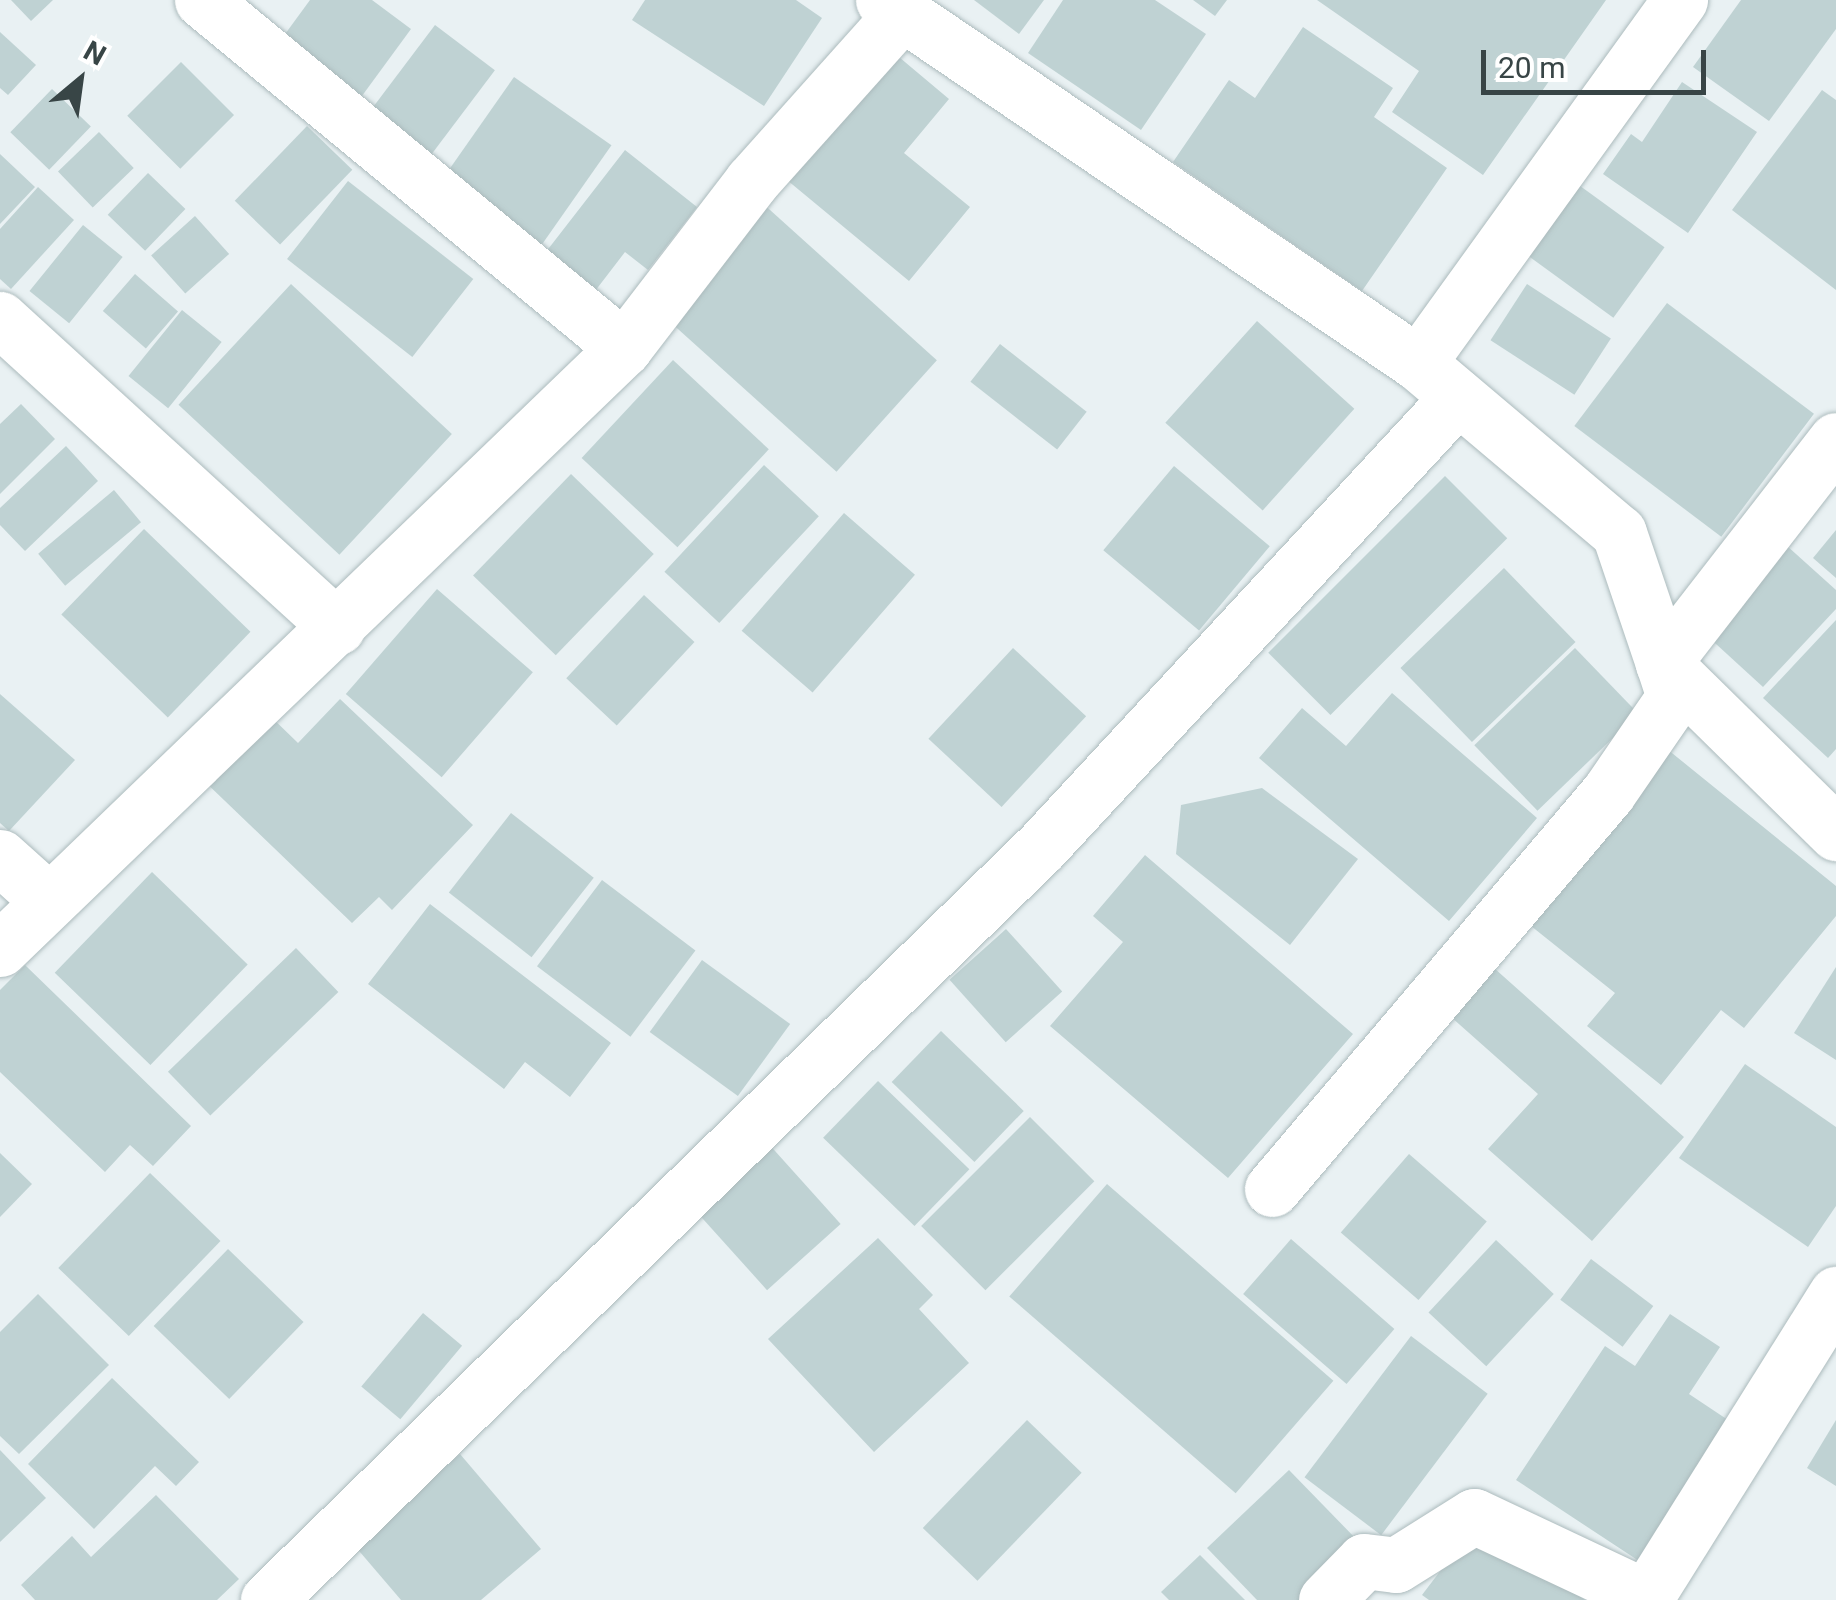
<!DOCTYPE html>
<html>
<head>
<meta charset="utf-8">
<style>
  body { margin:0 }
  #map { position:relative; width:1836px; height:1600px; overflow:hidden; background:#e9f1f3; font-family:Roboto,sans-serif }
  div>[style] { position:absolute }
  .building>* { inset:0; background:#bfd2d3; transform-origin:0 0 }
  .roads { filter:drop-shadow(0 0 2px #acbbbd) drop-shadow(0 0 2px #acbbbd) }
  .minor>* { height:55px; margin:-27.5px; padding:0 27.5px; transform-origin:27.5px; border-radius:27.5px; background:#fff }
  span { translate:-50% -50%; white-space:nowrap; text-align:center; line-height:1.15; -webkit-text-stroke:8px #fff; paint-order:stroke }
  .north { position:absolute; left:30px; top:30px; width:100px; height:100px; -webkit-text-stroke:8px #fff; paint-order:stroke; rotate:29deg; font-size:28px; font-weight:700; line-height:40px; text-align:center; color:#384546 }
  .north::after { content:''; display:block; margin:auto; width:35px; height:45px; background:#384546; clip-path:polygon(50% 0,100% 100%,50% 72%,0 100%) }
  .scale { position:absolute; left:1481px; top:50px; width:225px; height:45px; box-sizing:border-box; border:5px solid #384546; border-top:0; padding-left:12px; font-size:30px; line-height:35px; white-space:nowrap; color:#384546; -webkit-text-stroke:8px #fff; paint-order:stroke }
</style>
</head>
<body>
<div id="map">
  <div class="building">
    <div style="clip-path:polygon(11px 0,53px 0,31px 21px)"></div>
    <div style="clip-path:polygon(310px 0,372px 0,411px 29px,359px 100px,280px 41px)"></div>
    <div style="clip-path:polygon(645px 0,796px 0,822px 18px,764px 106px,632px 20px)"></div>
    <div style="clip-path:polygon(974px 0,1044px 0,1019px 34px)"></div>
    <div style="clip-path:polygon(1063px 0,1155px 0,1206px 34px,1141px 130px,1028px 53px)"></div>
    <div style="clip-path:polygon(1193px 0,1227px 0,1215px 16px)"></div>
    <div style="clip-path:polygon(1317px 0,1606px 0,1483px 175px,1392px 112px,1419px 71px)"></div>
    <div style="clip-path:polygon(1741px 0,1836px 0,1836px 29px,1769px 121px,1693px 67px)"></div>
    <div style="left:435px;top:25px;width:75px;height:110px;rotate:37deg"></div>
    <div style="clip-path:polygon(1303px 27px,1393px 88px,1374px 117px,1447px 168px,1362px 291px,1173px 162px,1229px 80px,1255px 98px)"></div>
    <div style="clip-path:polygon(0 32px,36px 65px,8px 95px,0 88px)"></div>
    <div style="clip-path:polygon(893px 52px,949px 99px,904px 153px,970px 207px,909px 281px,787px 180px)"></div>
    <div style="left:181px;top:62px;width:75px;height:76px;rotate:45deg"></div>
    <div style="left:514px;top:77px;width:119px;height:128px;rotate:35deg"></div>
    <div style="clip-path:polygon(1682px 82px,1757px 132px,1688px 233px,1603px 174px,1631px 134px,1642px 142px)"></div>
    <div style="left:52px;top:89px;width:54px;height:60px;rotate:44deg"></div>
    <div style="clip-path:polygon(1822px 90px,1836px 100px,1836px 290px,1732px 210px)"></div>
    <div style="left:307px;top:126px;width:63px;height:104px;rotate:44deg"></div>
    <div style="left:99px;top:132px;width:50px;height:57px;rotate:46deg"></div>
    <div style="clip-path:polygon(625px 150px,697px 207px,648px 270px,625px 252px,592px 295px,542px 257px)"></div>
    <div style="clip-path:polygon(0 154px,35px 187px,0 224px)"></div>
    <div style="left:148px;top:173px;width:52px;height:58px;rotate:44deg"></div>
    <div style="left:1565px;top:175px;width:123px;height:87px;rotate:36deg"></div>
    <div style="left:348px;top:181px;width:159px;height:99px;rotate:38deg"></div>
    <div style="clip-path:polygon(38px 187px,74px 220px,11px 289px,0 279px,0 229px)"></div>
    <div style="left:760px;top:201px;width:238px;height:150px;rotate:42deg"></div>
    <div style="left:195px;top:216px;width:51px;height:59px;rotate:48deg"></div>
    <div style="left:83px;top:225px;width:51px;height:85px;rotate:39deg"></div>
    <div style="left:135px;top:274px;width:57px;height:49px;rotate:41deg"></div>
    <div style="left:291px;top:284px;width:220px;height:165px;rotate:43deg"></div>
    <div style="left:1527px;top:284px;width:100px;height:67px;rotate:33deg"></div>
    <div style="left:1667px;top:303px;width:184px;height:154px;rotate:37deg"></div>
    <div style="left:182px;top:310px;width:51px;height:85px;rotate:39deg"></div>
    <div style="left:1257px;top:321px;width:131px;height:137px;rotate:42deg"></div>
    <div style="left:1000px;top:344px;width:110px;height:48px;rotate:38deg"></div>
    <div style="left:673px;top:360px;width:131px;height:134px;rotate:43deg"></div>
    <div style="clip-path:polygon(21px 404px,55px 439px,0 494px,0 424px)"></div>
    <div style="clip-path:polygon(66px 446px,98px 481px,25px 551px,0 525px,0 508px)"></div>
    <div style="left:764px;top:465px;width:75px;height:146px;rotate:43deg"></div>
    <div style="left:1174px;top:466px;width:125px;height:110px;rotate:40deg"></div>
    <div style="left:571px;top:474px;width:115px;height:141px;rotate:44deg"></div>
    <div style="left:1445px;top:476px;width:88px;height:250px;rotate:45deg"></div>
    <div style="left:114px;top:490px;width:42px;height:99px;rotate:50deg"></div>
    <div style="left:844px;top:513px;width:94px;height:156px;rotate:41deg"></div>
    <div style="left:144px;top:529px;width:148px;height:119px;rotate:44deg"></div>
    <div style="clip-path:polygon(1836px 530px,1836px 578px,1813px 558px)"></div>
    <div style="clip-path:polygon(1786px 545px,1836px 590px,1836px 609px,1763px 687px,1704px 633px)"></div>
    <div style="left:1504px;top:568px;width:103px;height:144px;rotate:46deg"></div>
    <div style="left:437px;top:589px;width:127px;height:139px;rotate:41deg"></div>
    <div style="left:644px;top:595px;width:69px;height:114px;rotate:43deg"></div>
    <div style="clip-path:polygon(1836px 620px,1836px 749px,1828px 758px,1763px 698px)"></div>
    <div style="left:1013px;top:648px;width:100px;height:124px;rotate:43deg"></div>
    <div style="left:1575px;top:648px;width:91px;height:140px;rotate:46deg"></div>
    <div style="clip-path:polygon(1392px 693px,1537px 818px,1449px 921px,1259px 758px,1302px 708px,1346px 746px)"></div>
    <div style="clip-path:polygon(0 694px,75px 760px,9px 831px,0 823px)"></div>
    <div style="clip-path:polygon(340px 699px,473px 825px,392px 910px,379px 897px,352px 923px,200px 777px,264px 710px,298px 743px)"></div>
    <div style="clip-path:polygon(1667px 749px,1836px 886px,1836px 916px,1744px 1028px,1721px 1010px,1661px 1085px,1587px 1026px,1615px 993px,1526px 922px)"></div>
    <div style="clip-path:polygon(1262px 788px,1358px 859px,1290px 945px,1176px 854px,1181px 805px)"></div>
    <div style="left:511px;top:813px;width:105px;height:101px;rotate:38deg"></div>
    <div style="clip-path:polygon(1145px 855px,1353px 1034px,1228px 1178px,1050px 1026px,1123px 942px,1093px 916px)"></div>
    <div style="left:152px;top:872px;width:133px;height:140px;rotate:44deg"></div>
    <div style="left:602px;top:880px;width:117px;height:108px;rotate:37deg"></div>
    <div style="clip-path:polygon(430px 904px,611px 1043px,570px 1097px,525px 1062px,504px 1089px,368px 984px)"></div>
    <div style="left:1006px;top:929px;width:84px;height:76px;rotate:48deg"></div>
    <div style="left:296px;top:948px;width:61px;height:178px;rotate:46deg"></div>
    <div style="left:702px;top:960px;width:109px;height:89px;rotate:36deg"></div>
    <div style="clip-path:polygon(1485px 960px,1684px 1137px,1592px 1241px,1488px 1149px,1538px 1094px,1442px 1009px)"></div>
    <div style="clip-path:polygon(25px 965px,191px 1126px,153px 1166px,130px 1145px,105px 1172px,0 1072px,0 990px)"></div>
    <div style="clip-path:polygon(1836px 967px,1836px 1060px,1794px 1033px)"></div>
    <div style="left:941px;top:1031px;width:115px;height:71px;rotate:44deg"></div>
    <div style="clip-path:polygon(1745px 1064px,1836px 1127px,1836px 1206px,1808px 1247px,1679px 1158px)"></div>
    <div style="left:878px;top:1081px;width:127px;height:79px;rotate:44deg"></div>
    <div style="left:1030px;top:1117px;width:91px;height:154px;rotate:45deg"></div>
    <div style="left:757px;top:1131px;width:125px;height:99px;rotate:48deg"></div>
    <div style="clip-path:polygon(0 1153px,32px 1184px,0 1217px)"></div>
    <div style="left:1409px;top:1154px;width:103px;height:104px;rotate:41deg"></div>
    <div style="left:150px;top:1173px;width:98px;height:132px;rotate:44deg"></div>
    <div style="left:1107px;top:1184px;width:300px;height:149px;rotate:41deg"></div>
    <div style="clip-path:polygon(878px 1238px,933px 1295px,919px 1309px,969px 1363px,874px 1452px,768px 1339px)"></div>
    <div style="left:1291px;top:1239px;width:137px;height:73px;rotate:41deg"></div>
    <div style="left:1496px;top:1240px;width:79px;height:99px;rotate:43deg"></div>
    <div style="left:228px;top:1249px;width:105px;height:107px;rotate:44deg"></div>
    <div style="left:1591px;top:1259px;width:78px;height:51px;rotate:37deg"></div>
    <div style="clip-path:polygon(38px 1294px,109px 1365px,19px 1454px,0 1436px,0 1332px)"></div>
    <div style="left:423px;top:1313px;width:51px;height:96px;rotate:40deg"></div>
    <div style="clip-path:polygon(1670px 1314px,1720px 1347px,1689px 1394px,1731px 1422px,1639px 1561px,1516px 1480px,1605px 1346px,1635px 1366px)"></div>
    <div style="left:1411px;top:1336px;width:96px;height:177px;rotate:37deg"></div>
    <div style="clip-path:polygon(112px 1378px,199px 1462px,176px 1486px,155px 1466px,94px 1529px,28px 1464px)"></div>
    <div style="left:1027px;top:1420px;width:76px;height:150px;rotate:44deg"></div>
    <div style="clip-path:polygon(1836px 1420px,1836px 1486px,1807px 1468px)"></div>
    <div style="clip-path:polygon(0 1450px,46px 1498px,0 1542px)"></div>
    <div style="clip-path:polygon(460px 1454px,541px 1549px,481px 1600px,401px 1600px,354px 1545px)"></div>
    <div style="clip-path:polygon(1289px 1470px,1360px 1543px,1300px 1600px,1257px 1600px,1207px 1548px)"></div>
    <div style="clip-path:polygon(156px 1495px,239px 1579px,217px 1600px,35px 1600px,21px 1585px,72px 1536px,91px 1557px)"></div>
    <div style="clip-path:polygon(1479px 1520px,1585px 1600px,1429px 1600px,1422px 1595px)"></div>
    <div style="clip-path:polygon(1200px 1555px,1245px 1600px,1169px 1600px,1161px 1592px)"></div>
  </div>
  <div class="roads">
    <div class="minor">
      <div style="left:202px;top:0;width:547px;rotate:39.51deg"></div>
      <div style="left:883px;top:0;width:647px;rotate:34.16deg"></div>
      <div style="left:1418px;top:363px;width:263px;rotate:40.2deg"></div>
      <div style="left:1619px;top:533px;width:137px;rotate:71.3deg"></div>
      <div style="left:1663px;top:663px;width:243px;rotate:44.5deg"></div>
      <div style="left:0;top:319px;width:457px;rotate:42.4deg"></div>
      <div style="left:1418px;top:363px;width:448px;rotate:-54.2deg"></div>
      <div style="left:0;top:857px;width:64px;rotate:41.9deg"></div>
      <div style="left:0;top:949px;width:866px;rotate:-43.92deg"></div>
      <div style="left:624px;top:348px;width:210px;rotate:-52.5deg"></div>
      <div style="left:752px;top:181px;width:225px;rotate:-48.2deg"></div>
      <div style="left:1272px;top:1189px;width:519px;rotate:-49.69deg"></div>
      <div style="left:1608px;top:793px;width:116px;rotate:-55.5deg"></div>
      <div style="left:1674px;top:697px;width:36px;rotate:-108deg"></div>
      <div style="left:1663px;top:663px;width:282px;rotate:-52.2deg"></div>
      <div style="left:268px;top:1600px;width:1081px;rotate:-44.25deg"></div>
      <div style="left:1042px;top:846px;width:612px;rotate:-47.18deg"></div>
      <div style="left:1326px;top:1600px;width:54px;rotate:-45.7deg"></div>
      <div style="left:1364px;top:1561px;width:32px;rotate:7deg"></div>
      <div style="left:1396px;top:1565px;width:92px;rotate:-32.1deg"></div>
      <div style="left:1474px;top:1516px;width:190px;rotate:25.2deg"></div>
      <div style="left:1646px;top:1597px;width:358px;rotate:-57.9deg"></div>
    </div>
  </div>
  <div class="north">N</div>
  <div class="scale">20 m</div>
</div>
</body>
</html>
